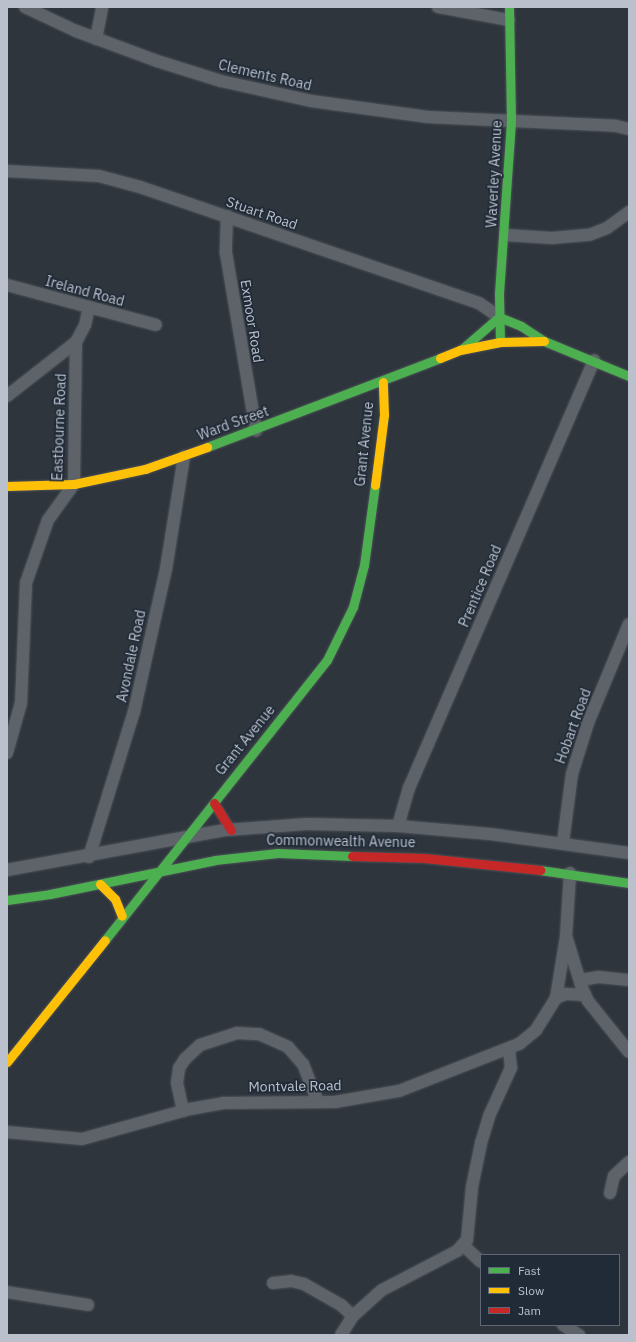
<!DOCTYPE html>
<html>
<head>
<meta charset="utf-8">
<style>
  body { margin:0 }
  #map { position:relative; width:636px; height:1342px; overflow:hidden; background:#2e353d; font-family:"IBM Plex Sans",sans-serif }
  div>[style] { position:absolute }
  .roads { filter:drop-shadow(0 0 1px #4d5157) drop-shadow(0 0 1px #4d5157) }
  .street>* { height:12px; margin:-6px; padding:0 6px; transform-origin:6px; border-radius:6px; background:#5e636a }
  .fast>* { height:9px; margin:-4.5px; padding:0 4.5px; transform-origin:4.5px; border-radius:4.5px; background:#4caf50 }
  .slow>* { height:9px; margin:-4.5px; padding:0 4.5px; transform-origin:4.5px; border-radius:4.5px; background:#ffc107 }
  .jam>* { height:9px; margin:-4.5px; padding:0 4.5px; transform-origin:4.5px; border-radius:4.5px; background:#c62828 }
  span { translate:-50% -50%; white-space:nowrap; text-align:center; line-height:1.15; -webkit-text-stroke:3.5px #212b38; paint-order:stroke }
  .street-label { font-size:14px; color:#bac1cc }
  .frame { position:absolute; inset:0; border:8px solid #bac1cc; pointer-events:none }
  .legend { position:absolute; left:480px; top:1254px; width:140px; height:72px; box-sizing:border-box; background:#212b38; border:1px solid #5e6773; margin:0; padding:5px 7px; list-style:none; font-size:12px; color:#bac1cc }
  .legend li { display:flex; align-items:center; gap:8px; height:20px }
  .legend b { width:20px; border:1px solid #5e6773 }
</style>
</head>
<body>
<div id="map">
  <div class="roads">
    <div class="street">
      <div style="left:25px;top:7px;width:56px;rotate:25.2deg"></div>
      <div style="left:76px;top:31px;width:86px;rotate:20.3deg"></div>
      <div style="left:157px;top:61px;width:67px;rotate:17.4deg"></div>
      <div style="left:221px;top:81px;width:92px;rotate:12.5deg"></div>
      <div style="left:311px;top:101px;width:118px;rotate:7.8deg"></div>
      <div style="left:428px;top:117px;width:188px;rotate:2.7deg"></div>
      <div style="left:616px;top:126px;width:13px;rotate:13deg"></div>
      <div style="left:438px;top:7px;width:72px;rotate:10.4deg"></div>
      <div style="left:96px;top:39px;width:33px;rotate:-79deg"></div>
      <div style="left:7px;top:171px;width:92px;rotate:3.1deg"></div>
      <div style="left:99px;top:176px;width:42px;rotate:15deg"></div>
      <div style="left:140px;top:187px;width:358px;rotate:18.9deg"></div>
      <div style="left:479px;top:303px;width:24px;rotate:35deg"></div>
      <div style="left:227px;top:216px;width:37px;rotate:92deg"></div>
      <div style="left:226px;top:253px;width:180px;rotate:80.4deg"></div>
      <div style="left:505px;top:235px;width:47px;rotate:3.7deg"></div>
      <div style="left:552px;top:238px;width:37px;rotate:-5deg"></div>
      <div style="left:589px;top:235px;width:19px;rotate:-21deg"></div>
      <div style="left:607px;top:228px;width:27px;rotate:-36deg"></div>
      <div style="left:7px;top:285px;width:154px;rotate:15deg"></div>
      <div style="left:7px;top:396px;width:88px;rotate:-38deg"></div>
      <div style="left:7px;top:753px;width:52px;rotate:-74.4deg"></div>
      <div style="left:21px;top:703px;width:120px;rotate:-87.6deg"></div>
      <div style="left:26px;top:583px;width:67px;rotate:-70.8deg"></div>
      <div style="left:48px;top:520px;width:44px;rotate:-54.2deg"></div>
      <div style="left:74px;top:484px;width:142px;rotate:-89.2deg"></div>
      <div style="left:76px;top:342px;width:19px;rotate:-62deg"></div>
      <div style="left:85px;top:325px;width:18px;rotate:-77deg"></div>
      <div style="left:398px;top:826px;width:40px;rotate:-74deg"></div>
      <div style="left:409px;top:788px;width:466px;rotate:-66.6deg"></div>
      <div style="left:563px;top:842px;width:69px;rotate:-82.5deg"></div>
      <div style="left:572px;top:774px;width:53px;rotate:-72.6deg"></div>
      <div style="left:588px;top:723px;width:107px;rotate:-67.5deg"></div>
      <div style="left:89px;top:857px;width:152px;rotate:-72.8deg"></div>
      <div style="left:134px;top:712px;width:147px;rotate:-77.4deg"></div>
      <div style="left:166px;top:569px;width:114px;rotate:-80.9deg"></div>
      <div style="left:7px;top:870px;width:223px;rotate:-10.4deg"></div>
      <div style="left:226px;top:830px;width:81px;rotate:-4.2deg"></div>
      <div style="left:307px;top:824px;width:91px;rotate:1.3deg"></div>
      <div style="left:398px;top:826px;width:92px;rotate:5deg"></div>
      <div style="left:490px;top:834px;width:140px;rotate:7.8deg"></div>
      <div style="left:570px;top:873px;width:63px;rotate:93.6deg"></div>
      <div style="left:566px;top:936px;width:54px;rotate:72.9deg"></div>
      <div style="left:582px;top:988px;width:14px;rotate:65deg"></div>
      <div style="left:588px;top:1001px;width:65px;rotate:51.2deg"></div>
      <div style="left:580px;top:980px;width:19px;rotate:-9deg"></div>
      <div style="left:599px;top:977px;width:30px;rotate:6deg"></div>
      <div style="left:556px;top:998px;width:62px;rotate:-80.7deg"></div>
      <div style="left:183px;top:1111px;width:29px;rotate:-102deg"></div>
      <div style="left:177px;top:1083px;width:15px;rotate:-82deg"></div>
      <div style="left:179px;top:1068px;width:11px;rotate:-56deg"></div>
      <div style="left:185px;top:1059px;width:21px;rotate:-43deg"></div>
      <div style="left:200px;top:1045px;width:39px;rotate:-18deg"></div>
      <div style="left:237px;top:1033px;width:22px;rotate:3deg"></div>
      <div style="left:259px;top:1034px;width:32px;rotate:24deg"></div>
      <div style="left:288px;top:1047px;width:23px;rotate:49deg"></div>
      <div style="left:303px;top:1064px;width:41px;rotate:68.5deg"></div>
      <div style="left:7px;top:1132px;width:75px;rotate:5.3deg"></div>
      <div style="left:82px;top:1139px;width:112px;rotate:-15.5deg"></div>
      <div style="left:190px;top:1109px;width:34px;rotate:-10deg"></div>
      <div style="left:223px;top:1103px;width:112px;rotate:-0.5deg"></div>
      <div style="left:335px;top:1102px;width:65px;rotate:-9.8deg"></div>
      <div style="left:399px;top:1091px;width:129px;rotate:-21.4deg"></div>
      <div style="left:519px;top:1044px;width:22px;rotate:-39deg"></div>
      <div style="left:536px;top:1030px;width:38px;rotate:-58deg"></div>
      <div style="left:556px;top:998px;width:11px;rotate:-22deg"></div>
      <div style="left:566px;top:994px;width:19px;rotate:3deg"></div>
      <div style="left:610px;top:1193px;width:17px;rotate:-77deg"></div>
      <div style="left:614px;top:1176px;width:21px;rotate:-43deg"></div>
      <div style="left:464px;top:1246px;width:23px;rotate:43deg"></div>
      <div style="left:273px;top:1283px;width:18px;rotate:-6deg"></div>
      <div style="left:291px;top:1281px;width:13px;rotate:13deg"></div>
      <div style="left:304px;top:1284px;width:43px;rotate:29.6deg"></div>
      <div style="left:341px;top:1305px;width:16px;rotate:43deg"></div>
      <div style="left:7px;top:1292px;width:82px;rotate:9.1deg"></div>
      <div style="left:563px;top:1325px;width:19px;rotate:32deg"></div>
      <div style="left:341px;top:1335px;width:22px;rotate:-58deg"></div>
      <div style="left:353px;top:1316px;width:39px;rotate:-42deg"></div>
      <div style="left:382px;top:1290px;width:85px;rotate:-27.5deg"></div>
      <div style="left:457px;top:1251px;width:15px;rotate:-48deg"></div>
      <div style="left:467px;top:1240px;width:53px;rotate:-84.6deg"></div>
      <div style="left:472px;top:1187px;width:45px;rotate:-78.4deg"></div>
      <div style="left:481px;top:1143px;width:30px;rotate:-73deg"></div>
      <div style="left:490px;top:1114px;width:51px;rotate:-65.5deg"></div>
      <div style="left:511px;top:1068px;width:19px;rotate:-96deg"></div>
    </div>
    <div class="fast">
      <div style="left:500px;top:342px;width:49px;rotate:-91.2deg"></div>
      <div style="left:499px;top:293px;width:172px;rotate:-86deg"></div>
      <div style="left:511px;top:121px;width:114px;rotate:-91deg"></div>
      <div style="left:462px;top:349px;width:49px;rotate:-40.9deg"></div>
      <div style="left:499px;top:317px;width:24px;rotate:22deg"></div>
      <div style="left:521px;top:326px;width:27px;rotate:33deg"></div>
      <div style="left:544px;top:341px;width:92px;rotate:22.4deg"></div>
      <div style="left:207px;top:447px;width:249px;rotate:-20.9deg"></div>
      <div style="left:540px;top:870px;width:90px;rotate:8.3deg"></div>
      <div style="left:7px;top:900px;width:43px;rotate:-7.9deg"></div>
      <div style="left:50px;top:894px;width:168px;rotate:-11.6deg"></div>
      <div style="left:215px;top:860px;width:63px;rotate:-6.3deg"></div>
      <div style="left:278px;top:853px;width:74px;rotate:2.3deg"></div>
      <div style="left:105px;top:940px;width:357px;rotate:-51.6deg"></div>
      <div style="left:327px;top:660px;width:59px;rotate:-63.9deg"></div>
      <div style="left:353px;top:607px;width:43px;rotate:-75.3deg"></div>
      <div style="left:364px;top:565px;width:81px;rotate:-82.2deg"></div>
    </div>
    <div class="slow">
      <div style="left:440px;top:358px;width:22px;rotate:-22deg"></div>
      <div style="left:460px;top:350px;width:41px;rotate:-11.3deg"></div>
      <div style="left:500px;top:342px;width:44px;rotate:-1.3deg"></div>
      <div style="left:375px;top:485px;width:71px;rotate:-82.7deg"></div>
      <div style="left:384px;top:415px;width:33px;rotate:-92deg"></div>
      <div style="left:7px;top:486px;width:67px;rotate:-1.7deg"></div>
      <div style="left:74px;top:484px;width:73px;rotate:-11.9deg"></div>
      <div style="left:145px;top:469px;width:66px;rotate:-19.5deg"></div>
      <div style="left:100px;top:884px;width:21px;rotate:45deg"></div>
      <div style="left:115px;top:899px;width:18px;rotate:68deg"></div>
      <div style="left:7px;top:1062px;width:156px;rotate:-51.2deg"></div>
    </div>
    <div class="jam">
      <div style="left:214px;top:803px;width:32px;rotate:58deg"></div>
      <div style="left:352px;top:856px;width:72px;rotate:1.6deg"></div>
      <div style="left:424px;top:858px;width:117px;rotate:5.9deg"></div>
    </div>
  </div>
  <div class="street-label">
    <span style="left:265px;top:75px;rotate:13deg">Clements Road</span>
    <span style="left:494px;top:174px;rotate:-87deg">Waverley Avenue</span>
    <span style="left:262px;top:213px;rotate:19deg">Stuart Road</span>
    <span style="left:85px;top:291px;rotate:15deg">Ireland Road</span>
    <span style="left:252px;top:321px;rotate:81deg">Exmoor Road</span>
    <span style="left:233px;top:423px;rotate:-20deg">Ward Street</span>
    <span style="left:59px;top:427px;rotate:-88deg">Eastbourne Road</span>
    <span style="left:364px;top:444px;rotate:-84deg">Grant Avenue</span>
    <span style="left:480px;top:586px;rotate:-67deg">Prentice Road</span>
    <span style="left:131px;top:656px;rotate:-78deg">Avondale Road</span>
    <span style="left:573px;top:726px;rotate:-70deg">Hobart Road</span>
    <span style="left:245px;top:740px;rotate:-51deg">Grant Avenue</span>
    <span style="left:341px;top:841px;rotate:1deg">Commonwealth Avenue</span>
    <span style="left:295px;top:1086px;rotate:-1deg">Montvale Road</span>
  </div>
  <div class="frame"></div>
  <ul class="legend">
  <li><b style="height:5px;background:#4caf50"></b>Fast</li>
  <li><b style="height:5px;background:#ffc107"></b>Slow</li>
  <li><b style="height:5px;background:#c62828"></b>Jam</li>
  </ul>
</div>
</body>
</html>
